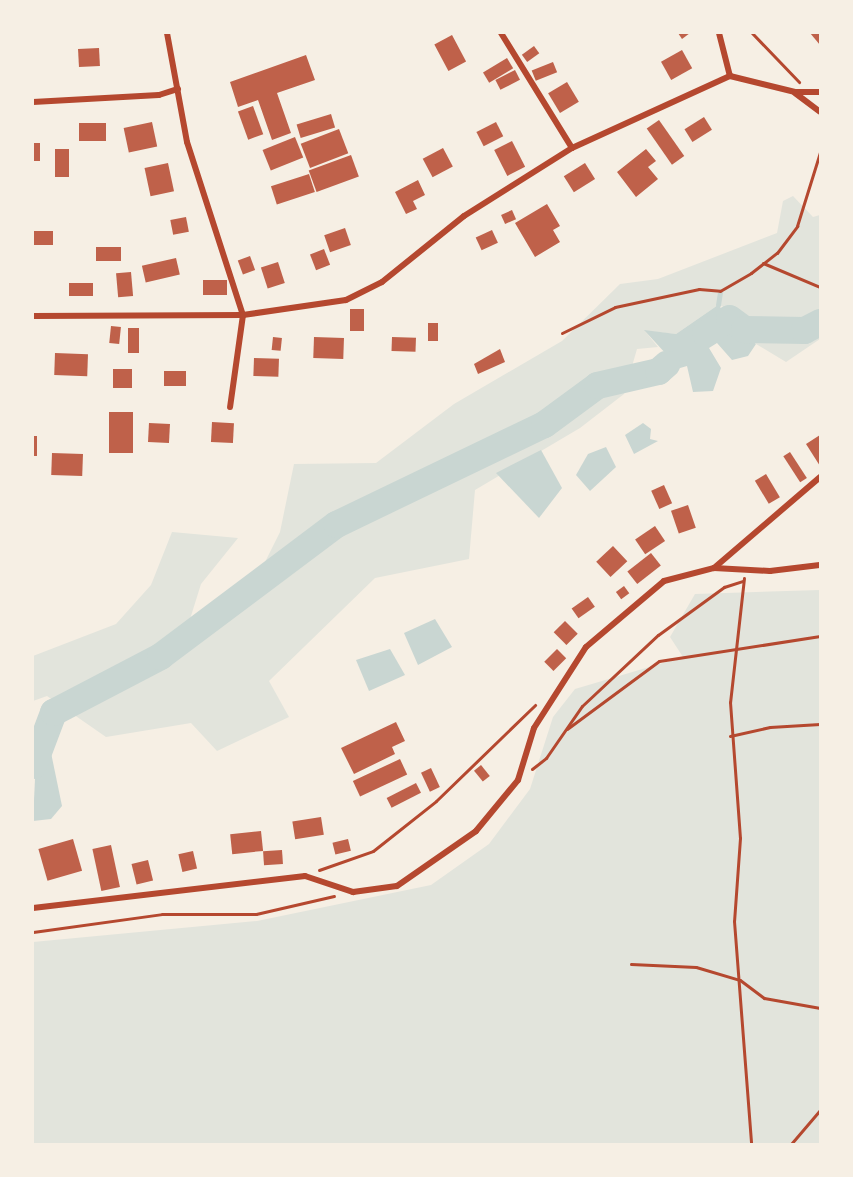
<!DOCTYPE html>
<html>
<head>
<meta charset="utf-8">
<style>
  body { margin:0 }
  #map { position:relative; width:853px; height:1177px; overflow:hidden; background:#f6efe4; font-family:"Noto Sans",sans-serif }
  div>[style] { position:absolute }
  .green>* { inset:0; background:#e2e4dc }
  .water>* { inset:0; background:#c9d6d2 }
  .stream>* { height:4.5px; margin:-2.25px; padding:0 2.25px; transform-origin:2.25px; border-radius:2.25px; background:#c9d6d2 }
  .river>* { height:27px; margin:-13.5px; padding:0 13.5px; transform-origin:13.5px; border-radius:13.5px; background:#c9d6d2 }
  .building>* { inset:0; background:#bf614a; transform-origin:0 0 }
  .path>* { height:3px; margin:-1.5px; padding:0 1.5px; transform-origin:1.5px; border-radius:1.5px; background:#b5482f }
  .minor>* { height:6px; margin:-3px; padding:0 3px; transform-origin:3px; border-radius:3px; background:#b5482f }
  span { translate:-50% -50%; white-space:nowrap; text-align:center; line-height:1.15; -webkit-text-stroke:6px #f6efe4; paint-order:stroke }
  .frame { position:absolute; inset:0; border:34px solid #f6efe4; pointer-events:none }
</style>
</head>
<body>
<div id="map">
  <div class="green">
    <div style="clip-path:polygon(793px 196px,813px 217px,820px 215px,820px 339px,786px 362px,756px 344px,754px 318px,718px 305px,676px 334px,645px 331px,658px 347px,637px 349px,624px 394px,580px 428px,475px 490px,469px 559px,375px 578px,269px 681px,289px 717px,217px 751px,191px 723px,106px 737px,47px 696px,33px 701px,33px 656px,116px 624px,151px 585px,172px 532px,238px 538px,201px 584px,186px 632px,239px 614px,280px 532px,294px 464px,376px 463px,454px 404px,562px 341px,620px 284px,658px 279px,777px 233px,783px 201px)"></div>
    <div style="clip-path:polygon(820px 590px,820px 1144px,33px 1144px,33px 942px,257px 921px,431px 885px,489px 844px,530px 789px,553px 717px,575px 689px,683px 657px,670px 637px,695px 594px)"></div>
  </div>
  <div class="water">
    <div style="clip-path:polygon(718px 305px,756px 344px,748px 356px,732px 360px,717px 343px,709px 348px,721px 368px,713px 391px,693px 392px,687px 366px,629px 383px,639px 369px,667px 355px,644px 330px,676px 334px)"></div>
    <div style="clip-path:polygon(643px 423px,651px 429px,650px 439px,658px 441px,634px 454px,625px 435px)"></div>
    <div style="clip-path:polygon(606px 447px,616px 467px,590px 491px,576px 475px,588px 454px)"></div>
    <div style="clip-path:polygon(541px 450px,562px 488px,539px 518px,496px 473px)"></div>
    <div style="clip-path:polygon(435px 619px,452px 647px,418px 665px,404px 633px)"></div>
    <div style="clip-path:polygon(390px 649px,405px 675px,369px 691px,356px 660px)"></div>
    <div style="clip-path:polygon(37px 737px,49px 743px,62px 806px,51px 819px,33px 821px)"></div>
  </div>
  <div class="stream">
    <div style="left:718px;top:305px;width:13px;rotate:-81deg"></div>
  </div>
  <div class="river">
    <div style="left:705px;top:333px;width:28px;rotate:-32deg"></div>
    <div style="left:729px;top:318px;width:19px;rotate:36deg"></div>
    <div style="left:744px;top:329px;width:60px;rotate:1deg"></div>
    <div style="left:804px;top:330px;width:18px;rotate:-27deg"></div>
    <div style="left:33px;top:765px;width:57px;rotate:-69.3deg"></div>
    <div style="left:53px;top:712px;width:121px;rotate:-27.6deg"></div>
    <div style="left:160px;top:656px;width:220px;rotate:-36.9deg"></div>
    <div style="left:336px;top:524px;width:231px;rotate:-25.7deg"></div>
    <div style="left:544px;top:424px;width:66px;rotate:-36.3deg"></div>
    <div style="left:597px;top:385px;width:63px;rotate:-12.9deg"></div>
    <div style="left:658px;top:371px;width:11px;rotate:-41deg"></div>
  </div>
  <div class="building">
    <div style="clip-path:polygon(678px 33px,690px 33px,682px 39px)"></div>
    <div style="clip-path:polygon(810px 33px,820px 34px,820px 45px)"></div>
    <div style="left:452px;top:35px;width:30px;height:20px;rotate:62deg"></div>
    <div style="left:534px;top:46px;width:9px;height:15px;rotate:54deg"></div>
    <div style="left:99px;top:48px;width:18px;height:21px;rotate:87deg"></div>
    <div style="left:682px;top:50px;width:21px;height:24px;rotate:61deg"></div>
    <div style="clip-path:polygon(306px 55px,315px 80px,277px 93px,291px 133px,272px 140px,258px 100px,238px 107px,230px 82px)"></div>
    <div style="left:507px;top:58px;width:12px;height:28px;rotate:59deg"></div>
    <div style="left:553px;top:62px;width:11px;height:23px;rotate:68deg"></div>
    <div style="left:515px;top:70px;width:11px;height:22px;rotate:63deg"></div>
    <div style="left:567px;top:82px;width:23px;height:22px;rotate:59deg"></div>
    <div style="left:253px;top:106px;width:30px;height:16px;rotate:70deg"></div>
    <div style="left:331px;top:114px;width:14px;height:36px;rotate:73deg"></div>
    <div style="left:704px;top:117px;width:15px;height:23px;rotate:58deg"></div>
    <div style="left:659px;top:120px;width:44px;height:15px;rotate:55deg"></div>
    <div style="left:152px;top:122px;width:25px;height:29px;rotate:78deg"></div>
    <div style="left:496px;top:122px;width:16px;height:22px;rotate:63deg"></div>
    <div style="left:79px;top:123px;width:27px;height:18px"></div>
    <div style="left:339px;top:129px;width:26px;height:41px;rotate:69deg"></div>
    <div style="left:295px;top:137px;width:22px;height:35px;rotate:68deg"></div>
    <div style="left:512px;top:141px;width:29px;height:20px;rotate:63deg"></div>
    <div style="left:33px;top:143px;width:7px;height:18px"></div>
    <div style="left:443px;top:148px;width:21px;height:23px;rotate:62deg"></div>
    <div style="left:55px;top:149px;width:14px;height:28px"></div>
    <div style="clip-path:polygon(646px 149px,656px 161px,648px 167px,658px 179px,636px 197px,617px 172px)"></div>
    <div style="left:351px;top:155px;width:23px;height:45px;rotate:70deg"></div>
    <div style="left:168px;top:163px;width:29px;height:24px;rotate:78deg"></div>
    <div style="left:585px;top:163px;width:19px;height:25px;rotate:58deg"></div>
    <div style="left:309px;top:174px;width:19px;height:40px;rotate:72deg"></div>
    <div style="clip-path:polygon(418px 180px,425px 195px,413px 201px,417px 209px,406px 214px,395px 192px)"></div>
    <div style="clip-path:polygon(547px 204px,560px 226px,553px 230px,560px 242px,535px 257px,515px 223px)"></div>
    <div style="left:512px;top:210px;width:10px;height:12px;rotate:66deg"></div>
    <div style="left:186px;top:217px;width:15px;height:16px;rotate:79deg"></div>
    <div style="left:345px;top:228px;width:18px;height:22px;rotate:71deg"></div>
    <div style="left:492px;top:230px;width:14px;height:18px;rotate:65deg"></div>
    <div style="left:33px;top:231px;width:20px;height:14px"></div>
    <div style="left:96px;top:247px;width:25px;height:14px"></div>
    <div style="left:324px;top:249px;width:17px;height:15px;rotate:69deg"></div>
    <div style="left:250px;top:256px;width:15px;height:13px;rotate:70deg"></div>
    <div style="left:176px;top:258px;width:17px;height:35px;rotate:77deg"></div>
    <div style="left:278px;top:262px;width:22px;height:18px;rotate:72deg"></div>
    <div style="left:131px;top:272px;width:24px;height:15px;rotate:85deg"></div>
    <div style="left:203px;top:280px;width:24px;height:15px"></div>
    <div style="left:93px;top:283px;width:13px;height:24px;rotate:90deg"></div>
    <div style="left:350px;top:309px;width:14px;height:22px"></div>
    <div style="left:428px;top:323px;width:10px;height:18px"></div>
    <div style="left:111px;top:326px;width:10px;height:17px;rotate:6deg"></div>
    <div style="left:128px;top:328px;width:11px;height:25px"></div>
    <div style="left:273px;top:337px;width:9px;height:13px;rotate:6deg"></div>
    <div style="left:314px;top:337px;width:30px;height:21px;rotate:2deg"></div>
    <div style="left:392px;top:337px;width:24px;height:14px;rotate:2deg"></div>
    <div style="clip-path:polygon(500px 349px,505px 362px,478px 374px,474px 364px)"></div>
    <div style="left:55px;top:353px;width:33px;height:22px;rotate:2deg"></div>
    <div style="left:254px;top:358px;width:25px;height:18px;rotate:2deg"></div>
    <div style="left:113px;top:369px;width:19px;height:19px"></div>
    <div style="left:164px;top:371px;width:22px;height:15px"></div>
    <div style="left:109px;top:412px;width:24px;height:41px"></div>
    <div style="left:212px;top:422px;width:22px;height:20px;rotate:3deg"></div>
    <div style="left:149px;top:423px;width:21px;height:19px;rotate:3deg"></div>
    <div style="clip-path:polygon(820px 435px,820px 466px,806px 444px)"></div>
    <div style="left:33px;top:436px;width:4px;height:20px"></div>
    <div style="left:790px;top:452px;width:31px;height:8px;rotate:57deg"></div>
    <div style="left:52px;top:453px;width:31px;height:22px;rotate:2deg"></div>
    <div style="left:766px;top:474px;width:27px;height:13px;rotate:59deg"></div>
    <div style="left:664px;top:485px;width:20px;height:14px;rotate:66deg"></div>
    <div style="left:688px;top:505px;width:24px;height:18px;rotate:71deg"></div>
    <div style="left:655px;top:526px;width:18px;height:24px;rotate:56deg"></div>
    <div style="left:613px;top:546px;width:21px;height:23px;rotate:47deg"></div>
    <div style="left:651px;top:553px;width:16px;height:30px;rotate:52deg"></div>
    <div style="left:624px;top:586px;width:9px;height:10px;rotate:54deg"></div>
    <div style="left:588px;top:597px;width:12px;height:20px;rotate:55deg"></div>
    <div style="left:565px;top:621px;width:18px;height:16px;rotate:45deg"></div>
    <div style="left:557px;top:649px;width:13px;height:18px;rotate:45deg"></div>
    <div style="clip-path:polygon(396px 722px,405px 741px,392px 747px,395px 754px,354px 774px,341px 748px)"></div>
    <div style="left:400px;top:759px;width:17px;height:52px;rotate:65deg"></div>
    <div style="left:481px;top:765px;width:14px;height:9px;rotate:51deg"></div>
    <div style="left:431px;top:768px;width:21px;height:11px;rotate:65deg"></div>
    <div style="left:416px;top:783px;width:11px;height:33px;rotate:63deg"></div>
    <div style="left:321px;top:817px;width:18px;height:29px;rotate:81deg"></div>
    <div style="left:261px;top:831px;width:20px;height:31px;rotate:84deg"></div>
    <div style="left:73px;top:839px;width:33px;height:36px;rotate:74deg"></div>
    <div style="left:348px;top:839px;width:12px;height:16px;rotate:76deg"></div>
    <div style="left:111px;top:845px;width:43px;height:19px;rotate:78deg"></div>
    <div style="left:282px;top:850px;width:14px;height:19px;rotate:86deg"></div>
    <div style="left:193px;top:851px;width:18px;height:15px;rotate:77deg"></div>
    <div style="left:148px;top:860px;width:21px;height:17px;rotate:76deg"></div>
  </div>
  <div class="path">
    <div style="left:752px;top:33px;width:68px;rotate:46.2deg"></div>
    <div style="left:763px;top:263px;width:62px;rotate:22.8deg"></div>
    <div style="left:562px;top:333px;width:59px;rotate:-26.1deg"></div>
    <div style="left:615px;top:307px;width:86px;rotate:-12.1deg"></div>
    <div style="left:699px;top:289px;width:21px;rotate:5deg"></div>
    <div style="left:720px;top:291px;width:36px;rotate:-30deg"></div>
    <div style="left:751px;top:273px;width:33px;rotate:-38deg"></div>
    <div style="left:777px;top:253px;width:34px;rotate:-53deg"></div>
    <div style="left:797px;top:226px;width:77px;rotate:-72.7deg"></div>
    <div style="left:744px;top:578px;width:125px;rotate:96.4deg"></div>
    <div style="left:730px;top:702px;width:136px;rotate:85.8deg"></div>
    <div style="left:740px;top:838px;width:83px;rotate:94.1deg"></div>
    <div style="left:734px;top:921px;width:224px;rotate:85.6deg"></div>
    <div style="left:567px;top:729px;width:114px;rotate:-36.5deg"></div>
    <div style="left:659px;top:661px;width:163px;rotate:-8.8deg"></div>
    <div style="left:730px;top:736px;width:41px;rotate:-12.7deg"></div>
    <div style="left:770px;top:727px;width:50px;rotate:-3.4deg"></div>
    <div style="left:532px;top:769px;width:18px;rotate:-38deg"></div>
    <div style="left:546px;top:758px;width:63px;rotate:-55.3deg"></div>
    <div style="left:582px;top:706px;width:104px;rotate:-43.1deg"></div>
    <div style="left:658px;top:635px;width:82px;rotate:-36deg"></div>
    <div style="left:724px;top:587px;width:20px;rotate:-18deg"></div>
    <div style="left:319px;top:870px;width:57px;rotate:-19.4deg"></div>
    <div style="left:373px;top:851px;width:80px;rotate:-38.4deg"></div>
    <div style="left:436px;top:801px;width:138px;rotate:-44.1deg"></div>
    <div style="left:33px;top:932px;width:130px;rotate:-7.9deg"></div>
    <div style="left:162px;top:914px;width:94px"></div>
    <div style="left:256px;top:914px;width:80px;rotate:-13deg"></div>
    <div style="left:631px;top:964px;width:65px;rotate:2.6deg"></div>
    <div style="left:696px;top:967px;width:46px;rotate:16.5deg"></div>
    <div style="left:740px;top:980px;width:30px;rotate:37deg"></div>
    <div style="left:764px;top:998px;width:57px;rotate:10.1deg"></div>
    <div style="left:791px;top:1144px;width:45px;rotate:-49.5deg"></div>
  </div>
  <div class="minor">
    <div style="left:167px;top:33px;width:111px;rotate:79.6deg"></div>
    <div style="left:187px;top:142px;width:182px;rotate:72.1deg"></div>
    <div style="left:243px;top:315px;width:93px;rotate:98deg"></div>
    <div style="left:501px;top:33px;width:135px;rotate:58.3deg"></div>
    <div style="left:719px;top:33px;width:44px;rotate:75.7deg"></div>
    <div style="left:795px;top:93px;width:31px;rotate:37deg"></div>
    <div style="left:33px;top:102px;width:126px;rotate:-3.2deg"></div>
    <div style="left:159px;top:95px;width:20px;rotate:-18deg"></div>
    <div style="left:33px;top:316px;width:210px;rotate:-0.3deg"></div>
    <div style="left:243px;top:315px;width:104px;rotate:-8.3deg"></div>
    <div style="left:346px;top:300px;width:40px;rotate:-26.6deg"></div>
    <div style="left:382px;top:282px;width:105px;rotate:-38.8deg"></div>
    <div style="left:464px;top:216px;width:128px;rotate:-32.2deg"></div>
    <div style="left:572px;top:148px;width:174px;rotate:-24.5deg"></div>
    <div style="left:730px;top:76px;width:67px;rotate:13.8deg"></div>
    <div style="left:795px;top:92px;width:25px"></div>
    <div style="left:714px;top:568px;width:140px;rotate:-40.6deg"></div>
    <div style="left:33px;top:908px;width:274px;rotate:-6.7deg"></div>
    <div style="left:305px;top:876px;width:51px;rotate:18.4deg"></div>
    <div style="left:353px;top:892px;width:44px;rotate:-7.8deg"></div>
    <div style="left:397px;top:886px;width:96px;rotate:-34.8deg"></div>
    <div style="left:476px;top:831px;width:66px;rotate:-50.5deg"></div>
    <div style="left:518px;top:780px;width:54px;rotate:-72.9deg"></div>
    <div style="left:534px;top:728px;width:96px;rotate:-57.3deg"></div>
    <div style="left:586px;top:647px;width:102px;rotate:-40.2deg"></div>
    <div style="left:664px;top:581px;width:52px;rotate:-14.6deg"></div>
    <div style="left:714px;top:568px;width:56px;rotate:3.1deg"></div>
    <div style="left:770px;top:571px;width:50px;rotate:-6.8deg"></div>
  </div>
  <div class="frame"></div>
</div>
</body>
</html>
